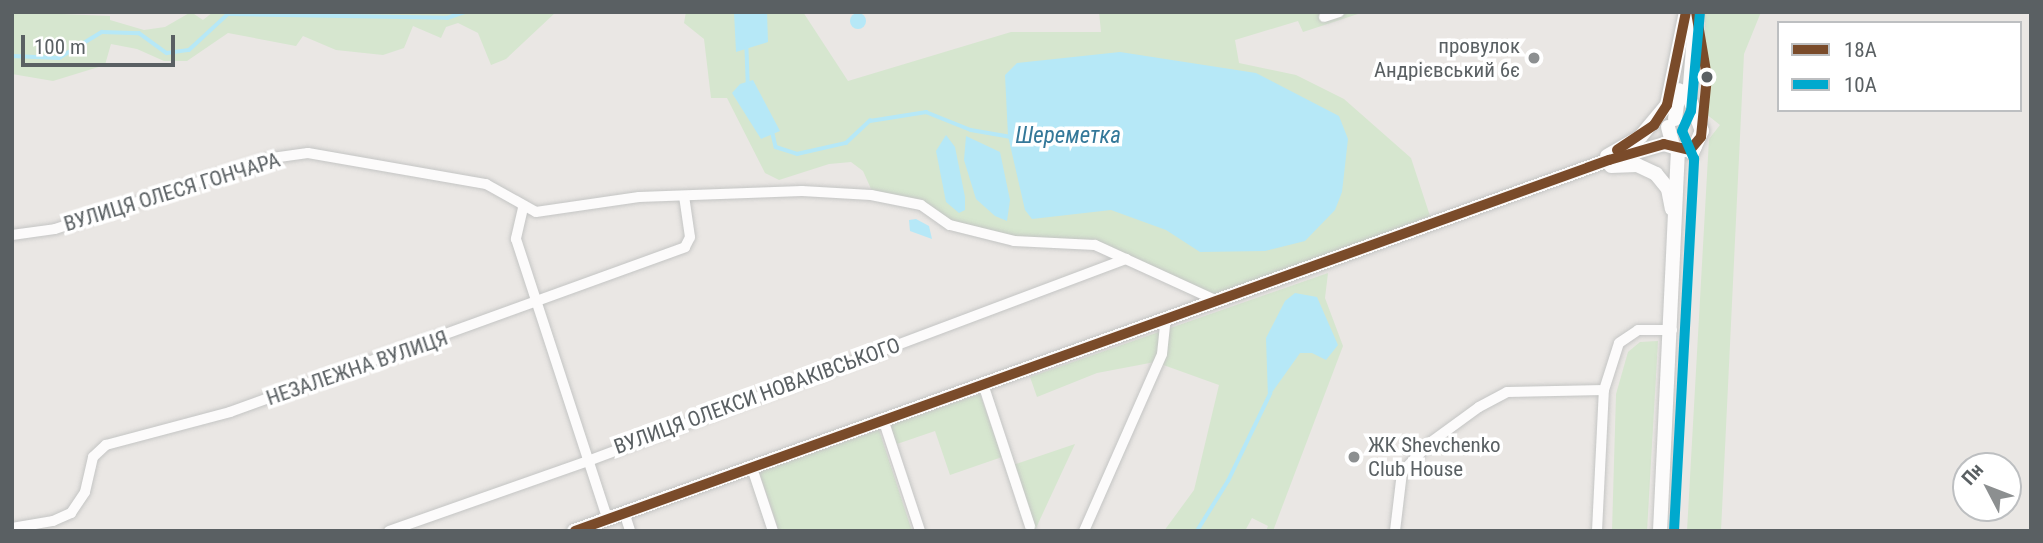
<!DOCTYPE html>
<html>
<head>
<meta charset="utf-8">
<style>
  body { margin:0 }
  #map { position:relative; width:2043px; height:543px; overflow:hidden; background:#eae7e4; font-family:"Roboto Condensed",sans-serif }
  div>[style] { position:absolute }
  .green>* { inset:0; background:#d6e6cf }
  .water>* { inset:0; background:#b6e8f7 }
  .round { border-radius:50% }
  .stream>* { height:3.5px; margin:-1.75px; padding:0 1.75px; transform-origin:1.75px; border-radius:1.75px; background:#b6e8f7 }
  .roads { filter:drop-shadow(0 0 2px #c4c5c4) drop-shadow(0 0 2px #c4c5c4) }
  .street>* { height:10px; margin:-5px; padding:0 5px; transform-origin:5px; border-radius:5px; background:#fcfbfb }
  .secondary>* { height:14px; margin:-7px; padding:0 7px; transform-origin:7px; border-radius:7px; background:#fcfbfb }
  .bus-1>* { height:10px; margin:-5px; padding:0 5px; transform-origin:5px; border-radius:5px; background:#7a4b2a }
  .bus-2>* { height:10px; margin:-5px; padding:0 5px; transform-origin:5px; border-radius:5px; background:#00a9ce }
  .dots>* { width:19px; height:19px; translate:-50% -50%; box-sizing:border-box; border:4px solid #fff; border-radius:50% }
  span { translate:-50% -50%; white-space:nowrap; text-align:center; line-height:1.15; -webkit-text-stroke:7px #fff; paint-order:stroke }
  .poi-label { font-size:21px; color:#5a6063 }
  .right { translate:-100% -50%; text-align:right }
  .left { translate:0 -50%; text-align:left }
  .street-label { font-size:21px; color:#5a6063 }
  .water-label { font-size:23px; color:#347899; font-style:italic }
  .frame { position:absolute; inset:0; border:14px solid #5a6063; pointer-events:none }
  .legend { position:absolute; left:1777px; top:21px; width:245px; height:91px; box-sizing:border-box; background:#fff; border:2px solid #bdbfc1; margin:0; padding:9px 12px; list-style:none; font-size:21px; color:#5a6063 }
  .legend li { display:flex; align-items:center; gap:14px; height:35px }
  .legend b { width:35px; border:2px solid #bdbfc1 }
  .north { position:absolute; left:1952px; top:452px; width:70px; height:70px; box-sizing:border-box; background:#fff; border:2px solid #bdbfc1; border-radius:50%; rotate:312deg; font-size:19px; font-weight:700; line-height:28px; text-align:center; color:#5a6063 }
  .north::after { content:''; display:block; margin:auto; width:24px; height:32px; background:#8c8f90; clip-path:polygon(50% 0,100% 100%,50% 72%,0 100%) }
  .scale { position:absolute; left:21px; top:35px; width:154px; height:32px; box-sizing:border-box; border:4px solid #5a6063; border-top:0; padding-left:9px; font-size:21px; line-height:24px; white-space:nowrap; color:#5a6063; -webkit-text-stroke:5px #fff; paint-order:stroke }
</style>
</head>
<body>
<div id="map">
  <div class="green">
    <div style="clip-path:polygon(12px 12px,110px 16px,110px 20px,144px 30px,165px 27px,191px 12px,203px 20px,213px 12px,556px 12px,506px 59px,491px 65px,478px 33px,458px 23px,446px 27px,441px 38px,413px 26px,404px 48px,383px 55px,336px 50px,303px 36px,296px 46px,228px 33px,187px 61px,164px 61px,137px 49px,111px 44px,105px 65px,53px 81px,12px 74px)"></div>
    <div style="clip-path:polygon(686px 12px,803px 12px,848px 81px,1011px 32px,1101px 32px,1099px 12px,1364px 12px,1303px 32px,1298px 21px,1235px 40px,1239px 63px,1296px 75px,1344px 99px,1411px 158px,1430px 216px,1215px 297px,1101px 248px,1043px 246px,956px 227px,921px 205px,872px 191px,863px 171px,851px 162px,829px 164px,779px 180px,765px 173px,727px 98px,711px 98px,704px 39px,684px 23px)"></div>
    <div style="clip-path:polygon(1705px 12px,1761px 12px,1744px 54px,1721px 531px,1687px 531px,1709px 139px,1720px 125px,1705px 113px)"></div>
    <div style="clip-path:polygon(1328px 273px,1325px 298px,1343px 346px,1273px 531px,1266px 531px,1268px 526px,1252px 518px,1245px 531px,1164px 531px,1194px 490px,1219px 385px,1155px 362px,1097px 373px,1037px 397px,1030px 377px)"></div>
    <div style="clip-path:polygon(1658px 341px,1647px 531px,1612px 531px,1616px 394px,1628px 352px,1640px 342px)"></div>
    <div style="clip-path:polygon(980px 394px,1002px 457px,950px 475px,935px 431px,897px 444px,890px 425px)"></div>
    <div style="clip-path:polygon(879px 430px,912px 531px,779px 531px,759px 472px)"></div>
    <div style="clip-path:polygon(1075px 444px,1036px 528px,1030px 526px,1010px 466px)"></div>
  </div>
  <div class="water">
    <div style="clip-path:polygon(734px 12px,767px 12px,768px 42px,736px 52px)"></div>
    <div class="round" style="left:850px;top:13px;width:16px;height:16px"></div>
    <div style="clip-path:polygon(1120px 52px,1256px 73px,1339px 116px,1348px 139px,1342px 192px,1335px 210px,1305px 241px,1265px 251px,1200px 252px,1166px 230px,1111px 210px,1032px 219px,1025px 210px,1008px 136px,1005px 75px,1017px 63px)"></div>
    <div style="clip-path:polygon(753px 80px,780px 131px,761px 139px,732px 93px,740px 84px)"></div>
    <div style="clip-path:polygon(946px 135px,955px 147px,965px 197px,965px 210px,959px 213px,946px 202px,936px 151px)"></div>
    <div style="clip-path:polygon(966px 136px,1000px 152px,1010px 200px,1007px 221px,995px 216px,976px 199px,964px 160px)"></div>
    <div style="clip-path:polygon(916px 219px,929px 226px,932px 239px,910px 231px,909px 220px)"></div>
    <div style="clip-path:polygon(1295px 293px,1317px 297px,1338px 345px,1326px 360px,1312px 353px,1300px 353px,1268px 398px,1266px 338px,1285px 301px)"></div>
  </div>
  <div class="stream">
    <div style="left:747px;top:49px;width:34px;rotate:88deg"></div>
    <div style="left:12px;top:56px;width:47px;rotate:2.4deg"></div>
    <div style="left:59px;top:58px;width:50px;rotate:-31.2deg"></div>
    <div style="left:102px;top:32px;width:37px;rotate:2deg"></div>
    <div style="left:139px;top:33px;width:34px;rotate:36deg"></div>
    <div style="left:167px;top:53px;width:22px;rotate:-8deg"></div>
    <div style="left:189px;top:50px;width:53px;rotate:-42.7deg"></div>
    <div style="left:228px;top:14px;width:219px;rotate:1deg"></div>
    <div style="left:447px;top:18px;width:19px;rotate:-18deg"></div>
    <div style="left:773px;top:134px;width:13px;rotate:77deg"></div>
    <div style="left:776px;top:147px;width:22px;rotate:18deg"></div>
    <div style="left:797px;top:154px;width:50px;rotate:-12.7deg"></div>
    <div style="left:846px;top:143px;width:33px;rotate:-43deg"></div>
    <div style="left:870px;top:121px;width:57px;rotate:-9.1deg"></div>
    <div style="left:926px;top:112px;width:48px;rotate:21.8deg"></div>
    <div style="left:971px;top:130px;width:42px;rotate:9.7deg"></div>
    <div style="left:1197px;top:531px;width:59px;rotate:-58.2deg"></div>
    <div style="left:1228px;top:481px;width:97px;rotate:-64.2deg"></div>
  </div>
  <div class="roads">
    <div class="street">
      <div style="left:1324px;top:17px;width:16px;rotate:-18deg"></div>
      <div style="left:523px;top:208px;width:32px;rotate:103deg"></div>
      <div style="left:516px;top:239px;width:293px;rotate:71.9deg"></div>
      <div style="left:12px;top:235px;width:43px;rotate:-7.9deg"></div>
      <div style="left:55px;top:229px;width:228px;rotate:-18.1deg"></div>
      <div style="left:272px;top:158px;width:36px;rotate:-8deg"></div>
      <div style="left:308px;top:153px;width:181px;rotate:9.9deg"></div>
      <div style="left:486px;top:184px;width:57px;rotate:29.2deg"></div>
      <div style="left:536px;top:212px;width:104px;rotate:-8.3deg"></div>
      <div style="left:639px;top:197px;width:163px;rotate:-2.1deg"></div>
      <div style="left:802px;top:191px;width:69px;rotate:3.3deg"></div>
      <div style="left:871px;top:195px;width:51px;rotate:11.3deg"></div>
      <div style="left:921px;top:205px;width:35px;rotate:35deg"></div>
      <div style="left:950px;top:225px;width:66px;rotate:14deg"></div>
      <div style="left:1014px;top:241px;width:81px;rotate:2.8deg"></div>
      <div style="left:1095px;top:245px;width:132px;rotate:24.6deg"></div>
      <div style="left:983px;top:384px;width:150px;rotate:71.7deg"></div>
      <div style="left:883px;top:419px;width:118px;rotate:71.7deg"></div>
      <div style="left:752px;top:468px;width:66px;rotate:71.6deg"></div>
      <div style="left:624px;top:512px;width:20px;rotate:72deg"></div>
      <div style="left:12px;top:528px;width:42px;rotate:-9.7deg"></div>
      <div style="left:53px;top:521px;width:20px;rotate:-24deg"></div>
      <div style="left:71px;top:513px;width:25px;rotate:-56deg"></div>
      <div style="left:85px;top:492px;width:36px;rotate:-77deg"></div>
      <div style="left:93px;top:457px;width:18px;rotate:-43deg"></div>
      <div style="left:106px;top:445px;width:128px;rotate:-14.9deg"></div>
      <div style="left:230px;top:412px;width:484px;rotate:-19.9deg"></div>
      <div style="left:685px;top:247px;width:11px;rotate:-63deg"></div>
      <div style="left:690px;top:237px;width:41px;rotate:-98.3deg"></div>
      <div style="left:389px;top:531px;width:211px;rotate:-19.4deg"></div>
      <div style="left:588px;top:461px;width:575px;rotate:-20.58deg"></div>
      <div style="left:1084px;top:531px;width:193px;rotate:-66.2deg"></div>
      <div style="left:1162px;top:354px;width:37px;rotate:-84deg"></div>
      <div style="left:1395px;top:531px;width:59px;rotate:-83.2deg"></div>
      <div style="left:1402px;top:472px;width:42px;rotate:-46deg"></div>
      <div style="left:1431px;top:442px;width:59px;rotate:-36.1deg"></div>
      <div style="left:1479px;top:407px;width:32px;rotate:-28deg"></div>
      <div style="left:1507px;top:392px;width:97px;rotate:-1.2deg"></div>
      <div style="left:1604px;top:390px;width:49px;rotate:-72.3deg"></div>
      <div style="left:1619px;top:343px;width:23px;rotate:-34deg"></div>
      <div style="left:1638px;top:330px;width:34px"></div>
      <div style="left:1597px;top:531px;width:141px;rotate:-87.2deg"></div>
    </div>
    <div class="secondary">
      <div style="left:1675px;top:119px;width:29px;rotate:-82deg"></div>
      <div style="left:1668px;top:127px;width:20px;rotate:75deg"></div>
      <div style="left:1692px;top:153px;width:24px;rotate:-66deg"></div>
      <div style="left:1702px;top:131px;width:36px;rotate:-111deg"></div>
      <div style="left:1689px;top:97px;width:85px;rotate:-85.3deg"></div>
      <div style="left:1607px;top:156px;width:39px;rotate:-30deg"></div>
      <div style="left:1641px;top:136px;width:40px;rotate:-50deg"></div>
      <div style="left:1667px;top:105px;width:95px;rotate:-78.5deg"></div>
      <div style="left:1611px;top:166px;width:26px;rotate:-2deg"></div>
      <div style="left:1637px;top:165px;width:21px;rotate:25deg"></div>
      <div style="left:1656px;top:174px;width:19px;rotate:51deg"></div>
      <div style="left:1668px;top:189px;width:20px;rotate:79deg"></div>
      <div style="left:574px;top:531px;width:1099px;rotate:-19.72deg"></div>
      <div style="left:1609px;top:160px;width:57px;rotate:-16.2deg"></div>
      <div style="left:1664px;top:144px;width:21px;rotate:17deg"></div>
      <div style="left:1684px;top:150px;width:11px;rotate:-15deg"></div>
      <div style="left:1660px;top:531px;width:382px;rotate:-87.3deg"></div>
    </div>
  </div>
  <div class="bus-1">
    <div style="left:1617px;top:150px;width:45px;rotate:-34deg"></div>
    <div style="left:1654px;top:125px;width:24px;rotate:-57deg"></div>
    <div style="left:1667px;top:105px;width:95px;rotate:-78.5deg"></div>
    <div style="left:575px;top:531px;width:1099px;rotate:-19.74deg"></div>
    <div style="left:1609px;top:160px;width:57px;rotate:-16.2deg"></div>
    <div style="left:1664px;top:144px;width:27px;rotate:13deg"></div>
    <div style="left:1690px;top:150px;width:17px;rotate:-50deg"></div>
    <div style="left:1701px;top:137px;width:60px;rotate:-84.3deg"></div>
    <div style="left:1707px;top:77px;width:66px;rotate:-99.6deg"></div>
  </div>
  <div class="bus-2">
    <div style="left:1674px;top:531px;width:373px;rotate:-86.9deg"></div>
    <div style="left:1694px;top:159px;width:30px;rotate:-113deg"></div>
    <div style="left:1682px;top:131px;width:22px;rotate:-66deg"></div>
    <div style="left:1691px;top:111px;width:98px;rotate:-84.8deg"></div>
  </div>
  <div class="dots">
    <div style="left:1534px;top:58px;background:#8c8f90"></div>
    <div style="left:1707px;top:77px;background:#5a6063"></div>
    <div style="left:1354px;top:457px;background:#8c8f90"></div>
  </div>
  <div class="poi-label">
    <span class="right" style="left:1520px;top:58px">провулок<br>Андрієвський 6є</span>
    <span class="left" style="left:1368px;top:457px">ЖК Shevchenko<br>Club House</span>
  </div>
  <div class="street-label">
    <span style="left:172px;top:192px;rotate:-17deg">ВУЛИЦЯ ОЛЕСЯ ГОНЧАРА</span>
    <span style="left:357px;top:368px;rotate:-19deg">НЕЗАЛЕЖНА ВУЛИЦЯ</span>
    <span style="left:757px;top:396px;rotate:-20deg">ВУЛИЦЯ ОЛЕКСИ НОВАКІВСЬКОГО</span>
  </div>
  <div class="water-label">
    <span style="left:1068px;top:136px">Шереметка</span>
  </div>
  <div class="frame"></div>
  <ul class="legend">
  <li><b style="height:9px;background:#7a4b2a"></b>18А</li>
  <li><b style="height:9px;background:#00a9ce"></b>10А</li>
  </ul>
  <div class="north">Пн</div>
  <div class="scale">100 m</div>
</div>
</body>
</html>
